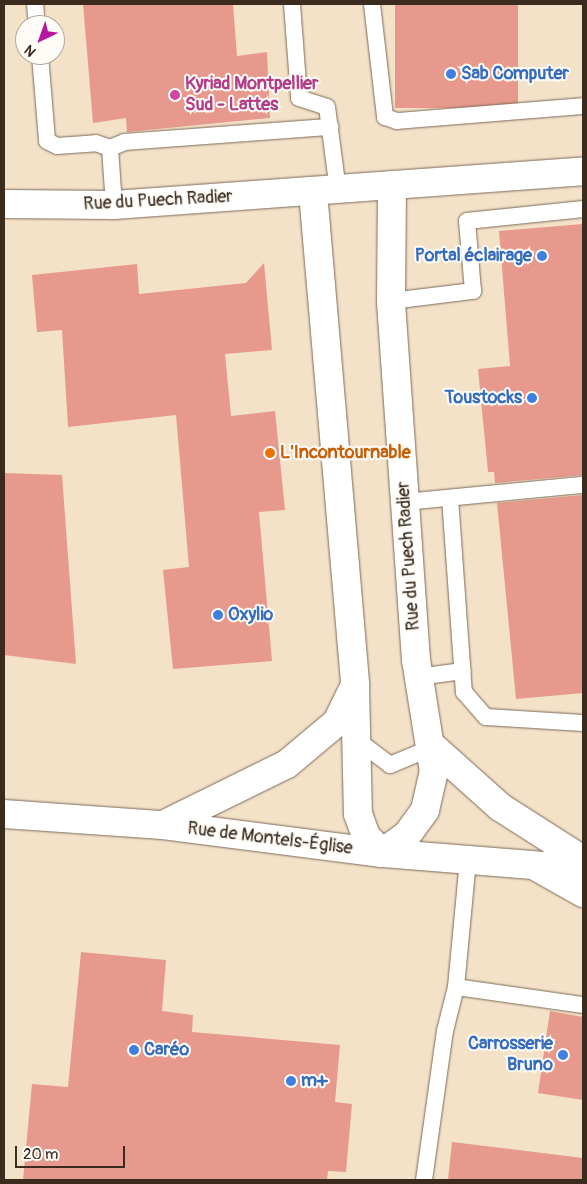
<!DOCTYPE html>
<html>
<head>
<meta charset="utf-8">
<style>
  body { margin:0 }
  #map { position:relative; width:587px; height:1184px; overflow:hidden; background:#f4e2c8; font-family:Pangolin,sans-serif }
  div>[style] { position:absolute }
  .building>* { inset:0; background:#e6998c; transform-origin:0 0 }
  .roads { filter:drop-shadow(0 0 1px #7c6a5a) drop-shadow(0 0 1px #7c6a5a) }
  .lane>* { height:16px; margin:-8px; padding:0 8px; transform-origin:8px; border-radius:8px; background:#fff }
  .street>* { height:28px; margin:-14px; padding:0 14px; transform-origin:14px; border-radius:14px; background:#fff }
  .secondary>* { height:28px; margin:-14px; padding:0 14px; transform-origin:14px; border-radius:14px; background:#fff }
  .dots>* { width:14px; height:14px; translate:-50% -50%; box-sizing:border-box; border:2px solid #fdfcf7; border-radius:50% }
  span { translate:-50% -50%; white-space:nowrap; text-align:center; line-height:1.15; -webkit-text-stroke:4px #fdfcf7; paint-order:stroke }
  .shop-label { font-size:18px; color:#366cbe; font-weight:700 }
  .left { translate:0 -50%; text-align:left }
  .right { translate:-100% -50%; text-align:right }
  .hotel-label { font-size:18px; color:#b23c85; font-weight:700 }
  .street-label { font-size:18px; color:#3b2a1e }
  .food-label { font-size:18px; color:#c56008; font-weight:700 }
  .frame { position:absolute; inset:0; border:5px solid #3b2a1e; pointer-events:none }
  .north { position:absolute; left:15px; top:15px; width:50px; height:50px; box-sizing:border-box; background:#fdfcf7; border:1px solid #afa8a0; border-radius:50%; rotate:222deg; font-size:14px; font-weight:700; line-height:20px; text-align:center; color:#3b2a1e }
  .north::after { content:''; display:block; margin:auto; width:18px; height:22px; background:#b5179e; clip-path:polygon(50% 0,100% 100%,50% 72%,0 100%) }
  .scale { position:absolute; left:15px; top:1146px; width:110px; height:22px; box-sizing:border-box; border:2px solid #3b2a1e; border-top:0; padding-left:6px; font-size:15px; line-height:18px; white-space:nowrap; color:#3b2a1e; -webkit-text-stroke:4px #fdfcf7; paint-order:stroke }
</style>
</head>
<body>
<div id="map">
  <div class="building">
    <div style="clip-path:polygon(83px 4px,233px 4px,237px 56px,267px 52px,270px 118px,127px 132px,126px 118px,93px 123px)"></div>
    <div style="left:395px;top:4px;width:123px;height:104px"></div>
    <div style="clip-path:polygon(583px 224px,583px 475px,495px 483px,494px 472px,488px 472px,478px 369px,510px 366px,499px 231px)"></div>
    <div style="clip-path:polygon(264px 263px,272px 350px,225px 354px,231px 416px,275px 411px,285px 510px,259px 512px,272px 661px,173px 669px,163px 570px,189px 567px,176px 415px,68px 427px,62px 330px,37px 332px,32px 275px,137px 264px,139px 294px,246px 283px)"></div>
    <div style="clip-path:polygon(4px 473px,62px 475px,76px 664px,4px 655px)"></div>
    <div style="clip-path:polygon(583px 495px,583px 693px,516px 699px,497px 503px)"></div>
    <div style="clip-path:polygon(81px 952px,166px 960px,162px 1011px,193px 1015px,192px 1032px,340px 1045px,335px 1102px,352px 1104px,346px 1172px,328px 1171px,327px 1180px,23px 1180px,32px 1084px,68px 1087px)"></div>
    <div style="clip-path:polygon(550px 1011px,583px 1017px,583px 1100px,538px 1093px)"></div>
    <div style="clip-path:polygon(452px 1142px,583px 1158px,583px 1180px,448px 1180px)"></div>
  </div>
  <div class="roads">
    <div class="lane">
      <div style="left:35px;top:4px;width:21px;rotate:85deg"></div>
      <div style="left:292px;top:4px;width:94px;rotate:85.7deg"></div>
      <div style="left:299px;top:98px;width:29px;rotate:18deg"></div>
      <div style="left:327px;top:107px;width:84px;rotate:82.5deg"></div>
      <div style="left:372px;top:4px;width:114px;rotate:83.4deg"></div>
      <div style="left:385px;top:117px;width:13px;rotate:18deg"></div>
      <div style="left:397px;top:121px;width:187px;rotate:-4.6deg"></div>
      <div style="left:40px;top:55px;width:86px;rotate:85.3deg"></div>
      <div style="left:47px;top:141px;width:11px;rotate:27deg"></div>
      <div style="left:57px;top:146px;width:39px;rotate:-4deg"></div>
      <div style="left:96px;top:143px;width:15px;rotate:20deg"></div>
      <div style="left:110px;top:148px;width:57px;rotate:86deg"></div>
      <div style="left:110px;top:148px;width:16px;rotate:-22deg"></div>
      <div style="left:125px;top:142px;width:206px;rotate:-4.2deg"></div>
      <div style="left:391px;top:301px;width:83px;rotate:-7deg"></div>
      <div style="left:473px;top:291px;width:70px;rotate:-94.9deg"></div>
      <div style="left:467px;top:221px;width:117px;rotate:-5.9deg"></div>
      <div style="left:450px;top:498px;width:195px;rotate:85.9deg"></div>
      <div style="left:464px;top:692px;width:33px;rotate:49deg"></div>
      <div style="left:486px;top:717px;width:97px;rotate:3.5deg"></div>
      <div style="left:405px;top:502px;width:179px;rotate:-5.5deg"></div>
      <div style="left:418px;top:677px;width:45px;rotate:-7.6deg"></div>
      <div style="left:357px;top:740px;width:41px;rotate:37.1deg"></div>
      <div style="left:390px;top:765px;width:47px;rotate:-22.7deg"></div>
      <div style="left:456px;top:987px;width:128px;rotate:8.1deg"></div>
      <div style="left:424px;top:1180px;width:150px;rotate:-82deg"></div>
      <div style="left:445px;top:1031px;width:45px;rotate:-76deg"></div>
      <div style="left:456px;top:987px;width:127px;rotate:-84.6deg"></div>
    </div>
    <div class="street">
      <div style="left:313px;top:192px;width:495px;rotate:85.1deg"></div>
      <div style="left:355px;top:685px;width:129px;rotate:88.7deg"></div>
      <div style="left:358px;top:814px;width:23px;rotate:70deg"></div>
      <div style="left:366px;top:836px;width:23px;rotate:47deg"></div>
      <div style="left:382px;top:853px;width:31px;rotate:-36deg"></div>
      <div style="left:407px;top:835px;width:31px;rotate:-54deg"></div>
      <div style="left:425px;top:810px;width:39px;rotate:-77deg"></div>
      <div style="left:434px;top:772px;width:113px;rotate:-99.1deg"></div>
      <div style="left:416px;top:660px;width:360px;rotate:-94deg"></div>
      <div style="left:391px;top:301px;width:116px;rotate:-89.5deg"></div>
      <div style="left:4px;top:204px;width:110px;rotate:0.5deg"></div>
      <div style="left:114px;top:205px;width:470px;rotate:-4.1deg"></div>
      <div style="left:433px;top:747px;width:90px;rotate:41.8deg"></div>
      <div style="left:500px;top:807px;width:98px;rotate:32.6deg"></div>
      <div style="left:163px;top:825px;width:138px;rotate:-26.2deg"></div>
      <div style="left:287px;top:764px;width:65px;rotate:-40deg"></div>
      <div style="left:337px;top:722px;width:37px;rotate:-64deg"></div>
      <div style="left:537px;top:867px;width:53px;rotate:29.5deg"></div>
    </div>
    <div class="secondary">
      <div style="left:4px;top:814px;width:159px;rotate:4deg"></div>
      <div style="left:163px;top:825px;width:221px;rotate:7.3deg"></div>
      <div style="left:382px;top:853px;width:202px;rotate:4.6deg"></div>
    </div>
  </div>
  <div class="dots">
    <div style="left:451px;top:74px;background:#3f7fe0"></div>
    <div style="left:175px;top:95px;background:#d1479c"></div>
    <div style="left:542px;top:256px;background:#3f7fe0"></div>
    <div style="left:532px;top:398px;background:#3f7fe0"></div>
    <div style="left:270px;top:453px;background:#e8710a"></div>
    <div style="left:218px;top:615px;background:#3f7fe0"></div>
    <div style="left:134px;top:1050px;background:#3f7fe0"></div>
    <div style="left:563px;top:1055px;background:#3f7fe0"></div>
    <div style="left:291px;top:1081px;background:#3f7fe0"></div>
  </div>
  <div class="shop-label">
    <span class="left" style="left:461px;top:74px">Sab Computer</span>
    <span class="right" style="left:532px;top:256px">Portal éclairage</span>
    <span class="right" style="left:522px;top:398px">Toustocks</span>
    <span class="left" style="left:228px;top:615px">Oxylio</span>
    <span class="right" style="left:553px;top:1055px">Carrosserie<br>Bruno</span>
    <span class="left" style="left:144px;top:1050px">Caréo</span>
    <span class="left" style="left:301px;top:1081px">m+</span>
  </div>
  <div class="hotel-label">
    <span class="left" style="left:185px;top:95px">Kyriad Montpellier<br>Sud - Lattes</span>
  </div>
  <div class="street-label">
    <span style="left:158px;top:201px;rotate:-3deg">Rue du Puech Radier</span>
    <span style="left:409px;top:556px;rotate:-94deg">Rue du Puech Radier</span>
    <span style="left:270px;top:839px;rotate:7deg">Rue de Montels-Église</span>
  </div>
  <div class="food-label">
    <span class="left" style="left:280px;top:453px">L'Incontournable</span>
  </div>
  <div class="frame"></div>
  <div class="north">N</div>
  <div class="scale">20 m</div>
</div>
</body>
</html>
